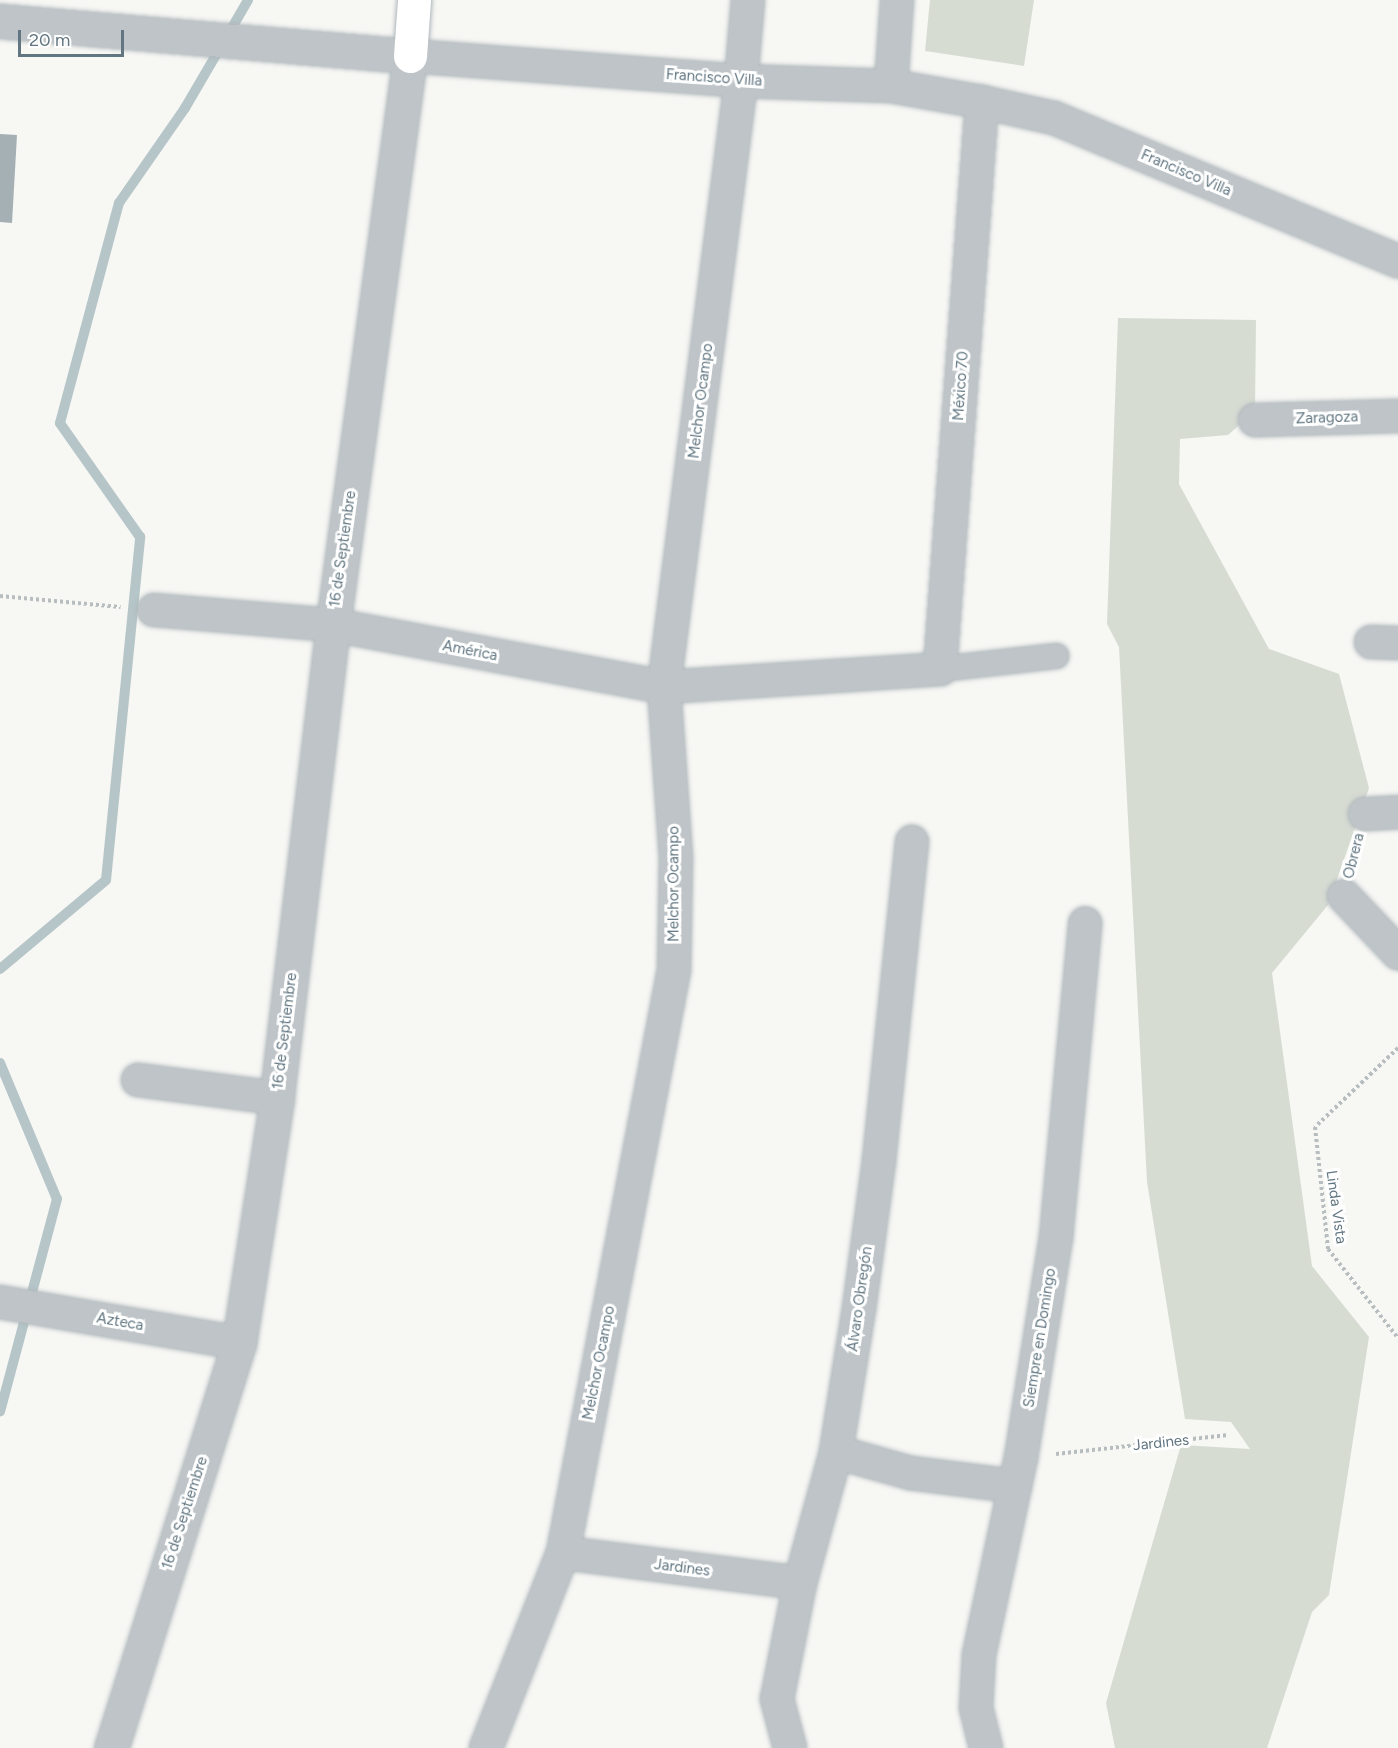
<!DOCTYPE html>
<html>
<head>
<meta charset="utf-8">
<style>
  body { margin:0 }
  #map { position:relative; width:1398px; height:1748px; overflow:hidden; background:#f7f7f4; font-family:Figtree,sans-serif }
  div>[style] { position:absolute }
  .green>* { inset:0; background:#d7dcd3 }
  .stream>* { height:10px; margin:-5px; padding:0 5px; transform-origin:5px; border-radius:5px; background:#b5c5c8 }
  .building>* { inset:0; background:#a4b0b4 }
  .path>* { height:4px; margin-top:-2px; transform-origin:0; background:repeating-linear-gradient(90deg,#b8bdbf 0 3px,transparent 0 6px) }
  .roads { filter:drop-shadow(0 0 2px #b0b8bc) drop-shadow(0 0 2px #b0b8bc) }
  .pedestrian>* { height:24px; margin:-12px; padding:0 12px; transform-origin:12px; border-radius:12px; background:#bec4c7 }
  .minor>* { height:32px; margin:-16px; padding:0 16px; transform-origin:16px; border-radius:16px; background:#bec4c7 }
  .tertiary>* { height:33px; margin:-16.5px; padding:0 16.5px; transform-origin:16.5px; border-radius:16.5px; background:#bec4c7 }
  .secondary>* { height:33px; margin:-16.5px; padding:0 16.5px; transform-origin:16.5px; border-radius:16.5px; background:#fff }
  span { translate:-50% -50%; white-space:nowrap; text-align:center; line-height:1.15; -webkit-text-stroke:6px #fff; paint-order:stroke }
  .street-label { font-size:15px; color:#617681 }
  .scale { position:absolute; left:18px; top:30px; width:106px; height:27px; box-sizing:border-box; border:3px solid #617681; border-top:0; padding-left:8px; font-size:18px; line-height:21px; white-space:nowrap; color:#617681; -webkit-text-stroke:4px #fff; paint-order:stroke }
</style>
</head>
<body>
<div id="map">
  <div class="green">
    <div style="clip-path:polygon(930px 0,1034px 0,1024px 66px,925px 51px)"></div>
    <div style="clip-path:polygon(1118px 318px,1256px 320px,1255px 411px,1228px 435px,1180px 439px,1179px 484px,1269px 649px,1339px 674px,1369px 788px,1328px 905px,1272px 973px,1312px 1266px,1369px 1337px,1329px 1595px,1312px 1612px,1267px 1748px,1115px 1748px,1106px 1703px,1181px 1445px,1250px 1449px,1231px 1422px,1185px 1419px,1147px 1182px,1119px 647px,1107px 624px)"></div>
  </div>
  <div class="stream">
    <div style="left:0;top:969px;width:138px;rotate:-40deg"></div>
    <div style="left:106px;top:880px;width:345px;rotate:-84.3deg"></div>
    <div style="left:140px;top:537px;width:139px;rotate:-125.1deg"></div>
    <div style="left:60px;top:423px;width:228px;rotate:-75deg"></div>
    <div style="left:119px;top:203px;width:116px;rotate:-55.2deg"></div>
    <div style="left:185px;top:108px;width:125px;rotate:-59.7deg"></div>
    <div style="left:0;top:1063px;width:147px;rotate:67.3deg"></div>
    <div style="left:57px;top:1199px;width:220px;rotate:105deg"></div>
  </div>
  <div class="building">
    <div style="clip-path:polygon(0 134px,17px 135px,12px 223px,0 222px)"></div>
  </div>
  <div class="path">
    <div style="left:0;top:596px;width:121px;rotate:5.2deg"></div>
    <div style="left:1351px;top:865px;width:19px;rotate:-74deg"></div>
    <div style="left:1398px;top:1048px;width:115px;rotate:136.4deg"></div>
    <div style="left:1315px;top:1127px;width:123px;rotate:83.9deg"></div>
    <div style="left:1328px;top:1249px;width:113px;rotate:51.8deg"></div>
    <div style="left:1056px;top:1454px;width:173px;rotate:-6.3deg"></div>
  </div>
  <div class="roads">
    <div class="pedestrian">
      <div style="left:940px;top:669px;width:117px;rotate:-6.4deg"></div>
    </div>
    <div class="minor">
      <div style="left:410px;top:56px;width:332px;rotate:4.3deg"></div>
      <div style="left:741px;top:81px;width:150px;rotate:1.9deg"></div>
      <div style="left:891px;top:86px;width:92px;rotate:10deg"></div>
      <div style="left:982px;top:102px;width:74px;rotate:12.5deg"></div>
      <div style="left:1054px;top:118px;width:373px;rotate:22.6deg"></div>
      <div style="left:891px;top:86px;width:86px;rotate:-86deg"></div>
      <div style="left:1255px;top:420px;width:143px;rotate:-1.6deg"></div>
      <div style="left:154px;top:610px;width:180px;rotate:4.8deg"></div>
      <div style="left:333px;top:625px;width:337px;rotate:10.6deg"></div>
      <div style="left:664px;top:687px;width:277px;rotate:-3.7deg"></div>
      <div style="left:940px;top:669px;width:569px;rotate:-85.76deg"></div>
      <div style="left:1371px;top:642px;width:27px;rotate:2deg"></div>
      <div style="left:1365px;top:814px;width:33px;rotate:-3deg"></div>
      <div style="left:1344px;top:896px;width:79px;rotate:46.5deg"></div>
      <div style="left:138px;top:1080px;width:140px;rotate:7.4deg"></div>
      <div style="left:0;top:1302px;width:242px;rotate:9.7deg"></div>
      <div style="left:836px;top:1452px;width:77px;rotate:15.8deg"></div>
      <div style="left:910px;top:1473px;width:106px;rotate:7.1deg"></div>
      <div style="left:563px;top:1553px;width:239px;rotate:7.2deg"></div>
      <div style="left:486px;top:1748px;width:210px;rotate:-68.5deg"></div>
      <div style="left:563px;top:1553px;width:593px;rotate:-79.22deg"></div>
      <div style="left:674px;top:970px;width:112px;rotate:-89deg"></div>
      <div style="left:676px;top:858px;width:171px;rotate:-94deg"></div>
      <div style="left:664px;top:687px;width:611px;rotate:-82.76deg"></div>
      <div style="left:741px;top:81px;width:81px;rotate:-85.1deg"></div>
      <div style="left:790px;top:1748px;width:51px;rotate:-104.9deg"></div>
      <div style="left:777px;top:1699px;width:118px;rotate:-78.8deg"></div>
      <div style="left:800px;top:1583px;width:136px;rotate:-74.6deg"></div>
      <div style="left:836px;top:1452px;width:145px;rotate:-80.9deg"></div>
      <div style="left:859px;top:1309px;width:149px;rotate:-82.3deg"></div>
      <div style="left:879px;top:1161px;width:321px;rotate:-84.1deg"></div>
      <div style="left:986px;top:1748px;width:41px;rotate:-104deg"></div>
      <div style="left:976px;top:1708px;width:53px;rotate:-86.8deg"></div>
      <div style="left:979px;top:1655px;width:201px;rotate:-78deg"></div>
      <div style="left:1021px;top:1458px;width:223px;rotate:-81deg"></div>
      <div style="left:1056px;top:1238px;width:316px;rotate:-84.7deg"></div>
    </div>
    <div class="tertiary">
      <div style="left:0;top:21px;width:411px;rotate:4.9deg"></div>
      <div style="left:410px;top:56px;width:574px;rotate:97.71deg"></div>
      <div style="left:333px;top:625px;width:476px;rotate:96.8deg"></div>
      <div style="left:277px;top:1098px;width:248px;rotate:98.8deg"></div>
      <div style="left:239px;top:1343px;width:425px;rotate:107.5deg"></div>
    </div>
    <div class="secondary">
      <div style="left:410px;top:56px;width:56px;rotate:-85.9deg"></div>
    </div>
  </div>
  <div class="street-label">
    <span style="left:714px;top:78px;rotate:4deg">Francisco Villa</span>
    <span style="left:1186px;top:173px;rotate:23deg">Francisco Villa</span>
    <span style="left:961px;top:386px;rotate:-86deg">México 70</span>
    <span style="left:701px;top:401px;rotate:-83deg">Melchor Ocampo</span>
    <span style="left:1327px;top:418px;rotate:-2deg">Zaragoza</span>
    <span style="left:343px;top:549px;rotate:-82deg">16 de Septiembre</span>
    <span style="left:470px;top:651px;rotate:11deg">América</span>
    <span style="left:1354px;top:856px;rotate:-76deg">Obrera</span>
    <span style="left:674px;top:884px;rotate:-90deg">Melchor Ocampo</span>
    <span style="left:285px;top:1031px;rotate:-83deg">16 de Septiembre</span>
    <span style="left:1336px;top:1207px;rotate:82deg">Linda Vista</span>
    <span style="left:860px;top:1299px;rotate:-82deg">Álvaro Obregón</span>
    <span style="left:120px;top:1322px;rotate:10deg">Azteca</span>
    <span style="left:1040px;top:1338px;rotate:-81deg">Siempre en Domingo</span>
    <span style="left:599px;top:1363px;rotate:-79deg">Melchor Ocampo</span>
    <span style="left:1161px;top:1443px;rotate:-6deg">Jardines</span>
    <span style="left:185px;top:1513px;rotate:-72deg">16 de Septiembre</span>
    <span style="left:682px;top:1568px;rotate:7deg">Jardines</span>
  </div>
  <div class="scale">20 m</div>
</div>
</body>
</html>
